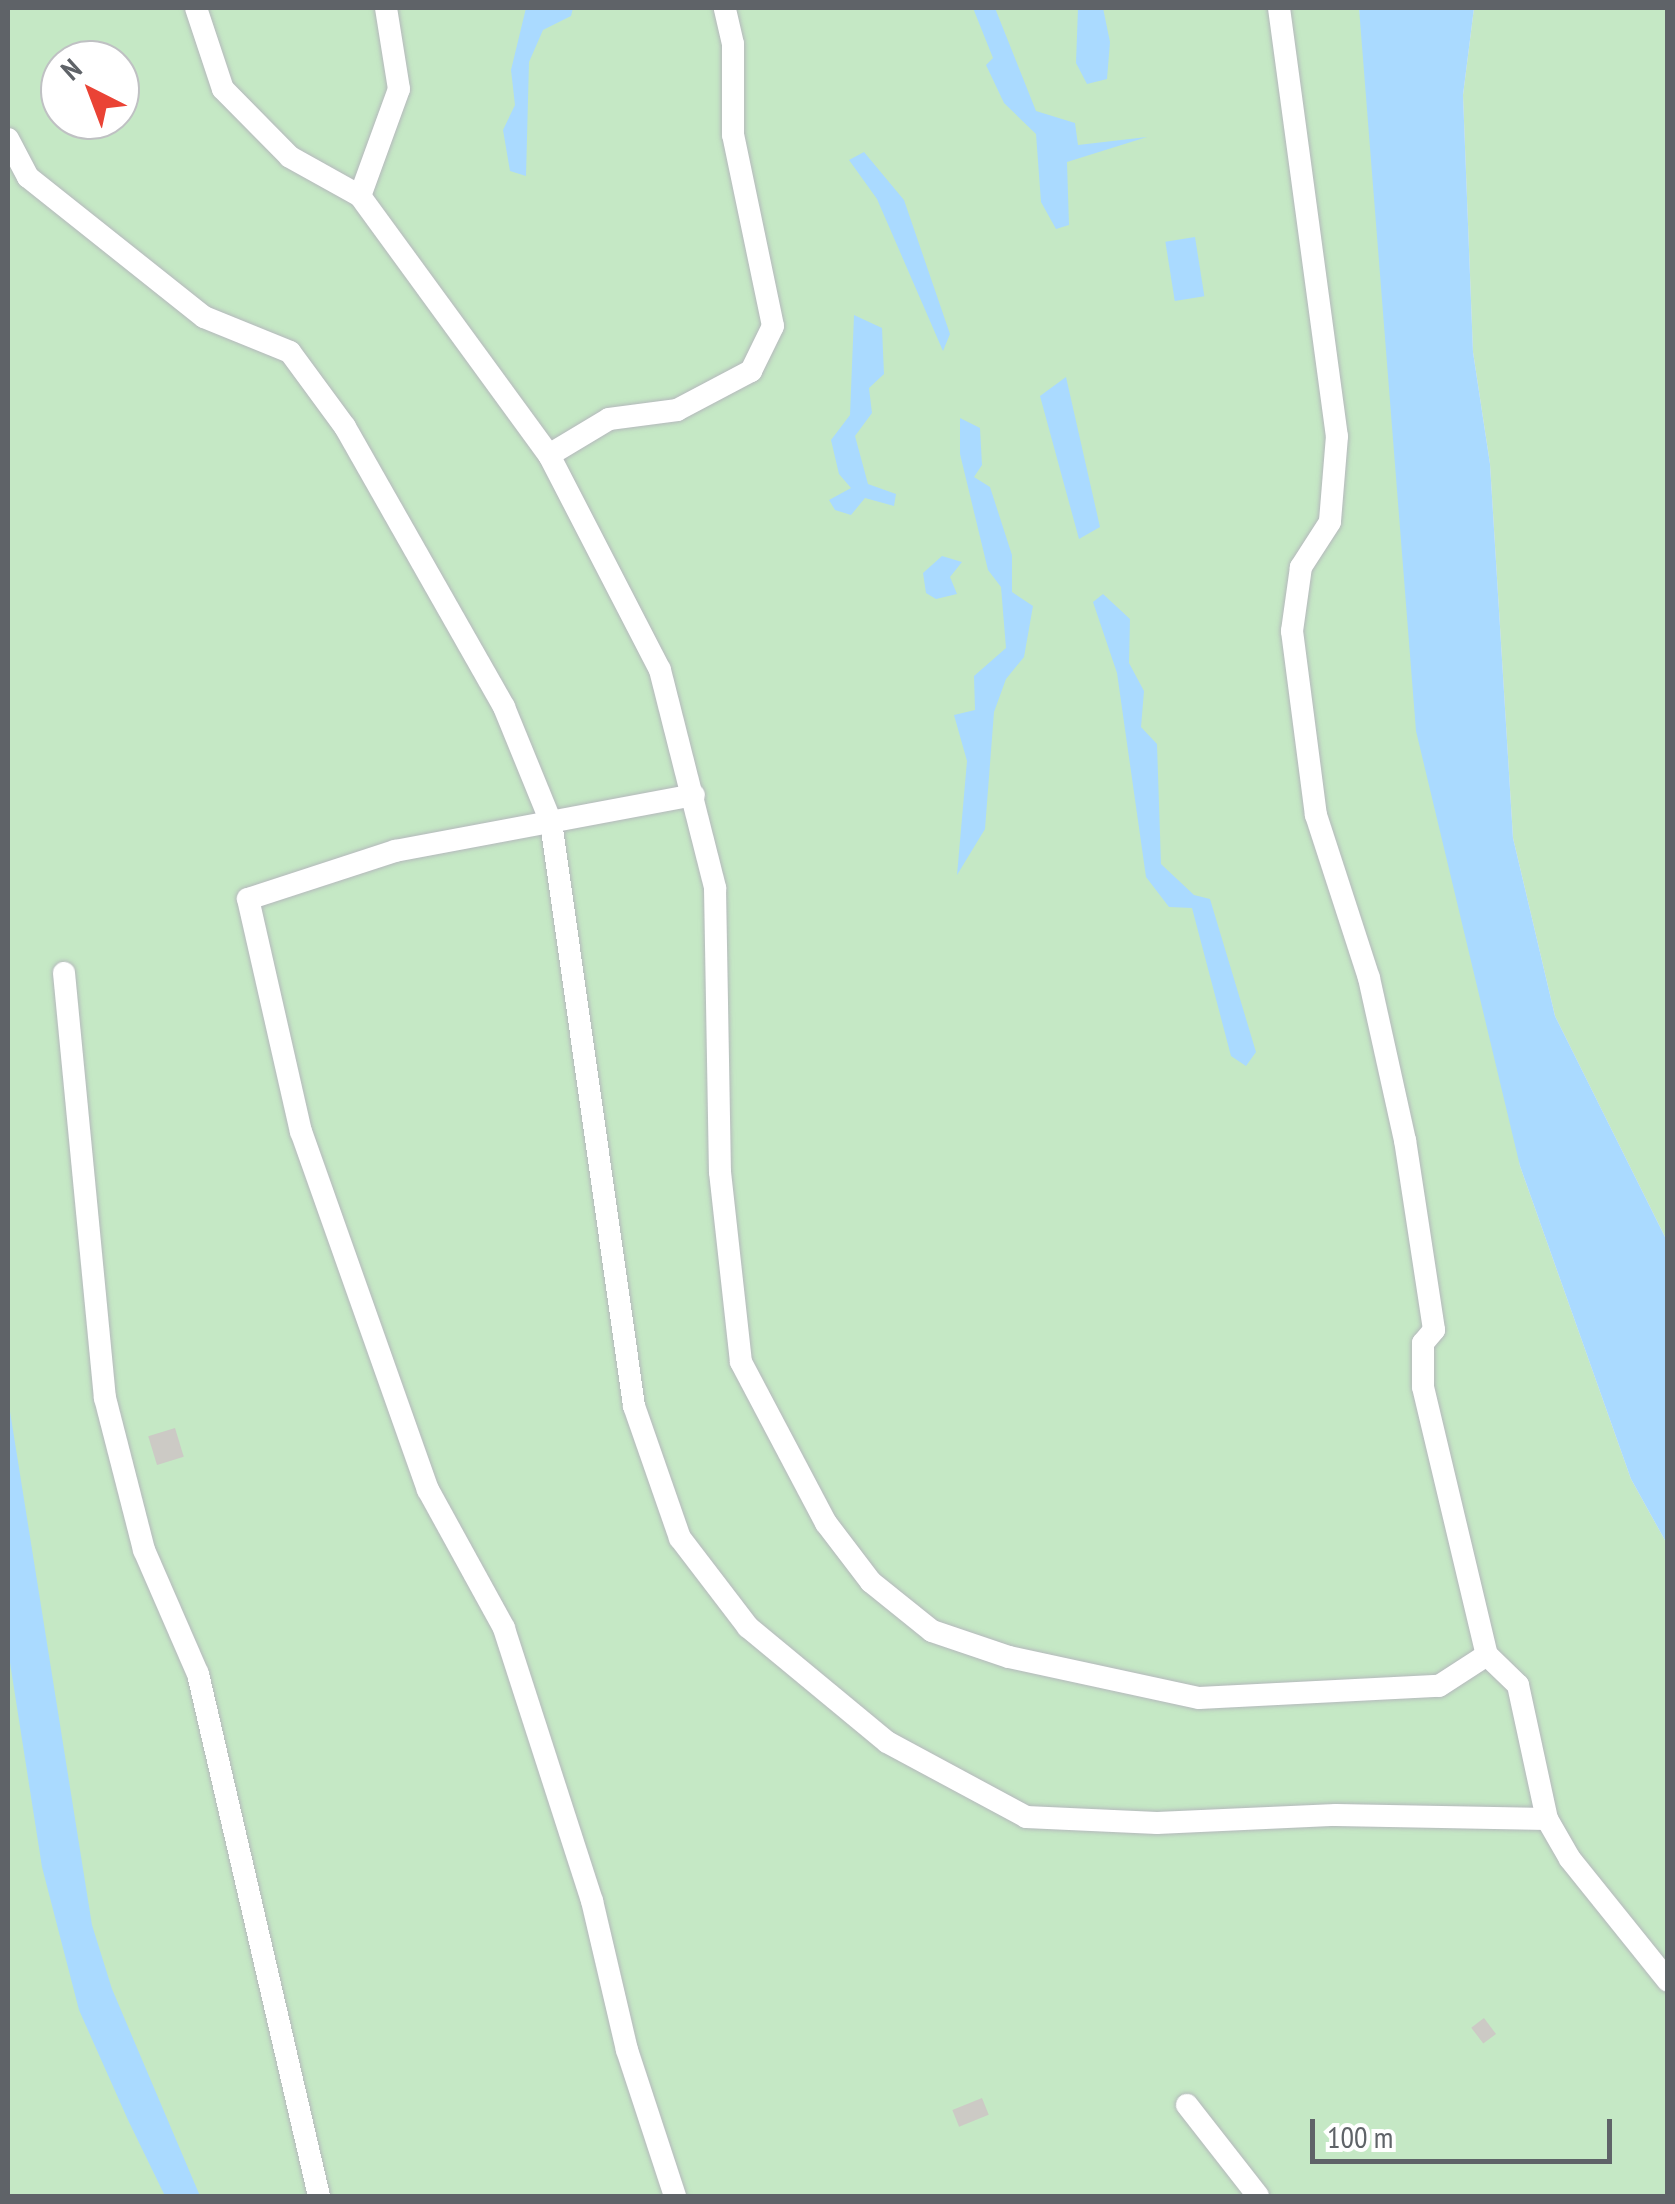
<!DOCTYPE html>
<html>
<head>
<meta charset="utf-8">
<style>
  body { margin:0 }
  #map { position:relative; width:1675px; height:2204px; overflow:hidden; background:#f1efe8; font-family:"PT Sans Narrow",sans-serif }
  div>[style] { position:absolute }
  .green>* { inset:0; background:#c5e8c5 }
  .water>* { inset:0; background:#aadaff; transform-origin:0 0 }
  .building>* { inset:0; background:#cccac5; transform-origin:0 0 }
  .roads { filter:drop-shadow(0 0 2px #b5b8bc) drop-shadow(0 0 2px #b5b8bc) }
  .minor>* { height:22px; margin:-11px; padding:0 11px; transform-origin:11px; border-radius:11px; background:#fff }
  span { translate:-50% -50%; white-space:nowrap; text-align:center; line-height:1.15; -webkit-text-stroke:8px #fff; paint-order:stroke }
  .frame { position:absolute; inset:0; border:10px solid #5f6368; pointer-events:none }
  .north { position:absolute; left:40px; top:40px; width:100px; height:100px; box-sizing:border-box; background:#fff; border:2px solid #bfc1c3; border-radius:50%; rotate:318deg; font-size:28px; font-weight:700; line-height:40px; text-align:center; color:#5f6368 }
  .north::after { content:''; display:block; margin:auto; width:35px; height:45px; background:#ea4335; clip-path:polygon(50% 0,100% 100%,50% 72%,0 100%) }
  .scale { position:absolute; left:1310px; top:2119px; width:302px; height:45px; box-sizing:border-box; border:5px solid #5f6368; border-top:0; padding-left:12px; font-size:30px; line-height:35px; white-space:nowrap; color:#5f6368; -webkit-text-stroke:8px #fff; paint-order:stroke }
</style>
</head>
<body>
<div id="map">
  <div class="green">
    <div style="clip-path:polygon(evenodd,8px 8px,1359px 8px,1520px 1166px,1631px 1479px,1667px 1544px,1667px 2196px,8px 2196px,8px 8px,60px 60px,120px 60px,120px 120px,60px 120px,60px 60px)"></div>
    <div style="clip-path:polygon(1474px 8px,1667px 8px,1667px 1241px,1555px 1016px,1513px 838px,1490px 464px,1473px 352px,1463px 95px)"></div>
  </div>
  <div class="water">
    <div style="clip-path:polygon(526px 8px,573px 8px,571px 16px,543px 30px,529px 62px,526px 176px,510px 171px,503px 130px,515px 105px,511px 70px)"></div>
    <div style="clip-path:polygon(973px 8px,995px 8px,1036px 111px,1075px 123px,1078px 145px,1147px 137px,1067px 162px,1069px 225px,1056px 229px,1041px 202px,1036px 134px,1004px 103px,986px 65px,993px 58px)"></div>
    <div style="clip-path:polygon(1078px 8px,1103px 8px,1110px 42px,1107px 79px,1087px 84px,1076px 63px)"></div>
    <div style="clip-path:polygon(1359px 8px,1474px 8px,1463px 95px,1473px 352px,1490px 464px,1513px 838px,1555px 1016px,1667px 1241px,1667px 1544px,1631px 1479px,1520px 1166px,1416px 731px)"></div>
    <div style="clip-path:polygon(864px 152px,904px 200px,950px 334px,943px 351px,877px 199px,849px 160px)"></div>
    <div style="left:1195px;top:237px;width:60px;height:30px;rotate:81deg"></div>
    <div style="clip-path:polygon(854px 315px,882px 328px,884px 374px,869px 388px,872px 413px,855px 436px,868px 484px,896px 494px,894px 506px,865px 498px,851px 515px,835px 510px,829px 500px,851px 488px,839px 474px,831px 440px,850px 415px)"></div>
    <div style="clip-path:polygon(1066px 377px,1100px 527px,1079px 539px,1040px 396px)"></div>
    <div style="clip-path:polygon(960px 418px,980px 428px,982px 465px,974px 477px,990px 487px,1012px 555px,1012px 592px,1033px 606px,1024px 657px,1006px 679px,994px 712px,985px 829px,957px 875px,967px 761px,954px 715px,975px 710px,974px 676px,1006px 648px,1001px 587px,988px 570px,960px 454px)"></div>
    <div style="clip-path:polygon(942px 556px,962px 562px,950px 577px,957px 594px,936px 599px,926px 593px,923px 573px)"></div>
    <div style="clip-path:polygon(1103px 594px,1130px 619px,1129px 663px,1144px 691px,1141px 727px,1157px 744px,1161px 864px,1194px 895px,1210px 899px,1256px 1052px,1246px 1066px,1231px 1056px,1192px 908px,1169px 907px,1146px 877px,1117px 673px,1093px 602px)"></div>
    <div style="clip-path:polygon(8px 1399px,92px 1925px,112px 1989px,200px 2196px,165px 2196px,128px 2120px,79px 2010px,42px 1867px,8px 1650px)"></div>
  </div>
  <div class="building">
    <div style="left:175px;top:1428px;width:30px;height:28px;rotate:73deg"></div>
    <div style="left:1484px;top:2018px;width:20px;height:16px;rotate:53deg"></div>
    <div style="left:982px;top:2098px;width:18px;height:32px;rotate:68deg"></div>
  </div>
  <div class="roads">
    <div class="minor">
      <div style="left:196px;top:8px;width:85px;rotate:71.6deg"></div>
      <div style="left:223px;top:89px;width:95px;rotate:45.4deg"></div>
      <div style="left:290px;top:157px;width:80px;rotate:29.1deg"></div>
      <div style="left:386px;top:8px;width:82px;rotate:80.9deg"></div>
      <div style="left:399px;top:89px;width:114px;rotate:110deg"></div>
      <div style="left:360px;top:196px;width:321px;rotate:53.9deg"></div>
      <div style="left:549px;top:455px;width:242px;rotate:62.7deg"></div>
      <div style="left:660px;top:670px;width:225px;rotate:75.8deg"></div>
      <div style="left:715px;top:888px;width:284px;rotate:89deg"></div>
      <div style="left:720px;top:1172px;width:191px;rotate:83.7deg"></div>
      <div style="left:741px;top:1362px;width:182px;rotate:62.2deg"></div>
      <div style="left:826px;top:1523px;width:74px;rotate:52.7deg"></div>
      <div style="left:871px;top:1582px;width:78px;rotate:38.8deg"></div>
      <div style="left:932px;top:1631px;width:81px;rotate:18.7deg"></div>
      <div style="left:1009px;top:1657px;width:194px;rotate:12.2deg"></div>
      <div style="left:1199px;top:1698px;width:240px;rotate:-2.9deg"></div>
      <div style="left:1439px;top:1686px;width:57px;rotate:-32.9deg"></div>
      <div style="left:1279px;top:8px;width:432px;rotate:82.3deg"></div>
      <div style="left:1337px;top:436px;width:86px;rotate:94.7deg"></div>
      <div style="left:1330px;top:522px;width:54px;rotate:122.8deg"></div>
      <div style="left:1301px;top:567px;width:65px;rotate:98deg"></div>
      <div style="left:1292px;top:631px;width:186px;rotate:82.6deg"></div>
      <div style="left:1316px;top:815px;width:171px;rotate:72deg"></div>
      <div style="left:1369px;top:978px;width:166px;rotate:77.5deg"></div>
      <div style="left:1405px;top:1140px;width:192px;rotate:81.3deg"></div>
      <div style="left:1434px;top:1330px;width:17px;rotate:130deg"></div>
      <div style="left:1423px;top:1343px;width:44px;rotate:90deg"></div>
      <div style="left:1423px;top:1387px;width:276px;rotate:76.6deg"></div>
      <div style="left:1487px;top:1655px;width:43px;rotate:44.1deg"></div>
      <div style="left:1518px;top:1685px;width:137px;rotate:77.8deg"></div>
      <div style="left:1547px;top:1819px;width:46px;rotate:60.1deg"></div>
      <div style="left:1570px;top:1859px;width:156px;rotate:51.2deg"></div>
      <div style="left:8px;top:139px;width:43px;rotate:62.2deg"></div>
      <div style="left:28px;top:177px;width:225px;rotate:38.5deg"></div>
      <div style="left:204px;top:317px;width:93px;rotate:22.1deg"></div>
      <div style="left:290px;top:352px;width:93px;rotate:53.7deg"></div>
      <div style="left:345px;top:427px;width:322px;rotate:60.4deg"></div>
      <div style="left:504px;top:707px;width:124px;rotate:67.8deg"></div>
      <div style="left:551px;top:822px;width:590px;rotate:81.91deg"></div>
      <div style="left:634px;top:1406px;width:140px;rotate:70.8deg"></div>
      <div style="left:680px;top:1538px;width:112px;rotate:52.6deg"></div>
      <div style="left:748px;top:1627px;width:180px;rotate:39.6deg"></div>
      <div style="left:887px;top:1742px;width:158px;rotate:28.3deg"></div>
      <div style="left:1026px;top:1817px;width:131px;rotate:2.6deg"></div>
      <div style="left:1157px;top:1823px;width:179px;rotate:-2.6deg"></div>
      <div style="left:1336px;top:1815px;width:211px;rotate:1.1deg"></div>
      <div style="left:549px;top:455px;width:70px;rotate:-31deg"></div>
      <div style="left:609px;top:419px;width:69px;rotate:-7.5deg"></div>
      <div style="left:677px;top:410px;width:84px;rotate:-27.8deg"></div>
      <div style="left:751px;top:371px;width:50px;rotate:-63.9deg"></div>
      <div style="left:773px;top:326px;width:195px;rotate:-101.8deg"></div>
      <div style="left:733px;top:135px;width:91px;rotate:-90deg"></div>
      <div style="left:733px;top:44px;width:37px;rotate:-103deg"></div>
      <div style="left:64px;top:973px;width:427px;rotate:84.5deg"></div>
      <div style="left:105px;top:1398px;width:157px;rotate:75.6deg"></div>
      <div style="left:144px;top:1550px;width:135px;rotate:66.5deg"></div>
      <div style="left:198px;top:1674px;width:536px;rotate:76.95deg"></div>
      <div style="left:1187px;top:2105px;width:115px;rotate:52deg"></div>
      <div style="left:675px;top:2196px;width:154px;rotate:-108.2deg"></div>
      <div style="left:627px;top:2050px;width:153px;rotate:-103.2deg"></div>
      <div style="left:592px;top:1901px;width:287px;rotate:-107.9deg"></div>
      <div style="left:504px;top:1628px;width:158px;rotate:-118.8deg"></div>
      <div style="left:428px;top:1490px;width:380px;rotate:-109.5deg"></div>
      <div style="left:301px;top:1132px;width:239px;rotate:-102.8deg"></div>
      <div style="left:248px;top:899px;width:155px;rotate:-18.1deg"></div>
      <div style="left:395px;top:851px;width:304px;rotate:-10.6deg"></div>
    </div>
  </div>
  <div class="frame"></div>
  <div class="north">N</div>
  <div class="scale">100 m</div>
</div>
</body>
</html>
